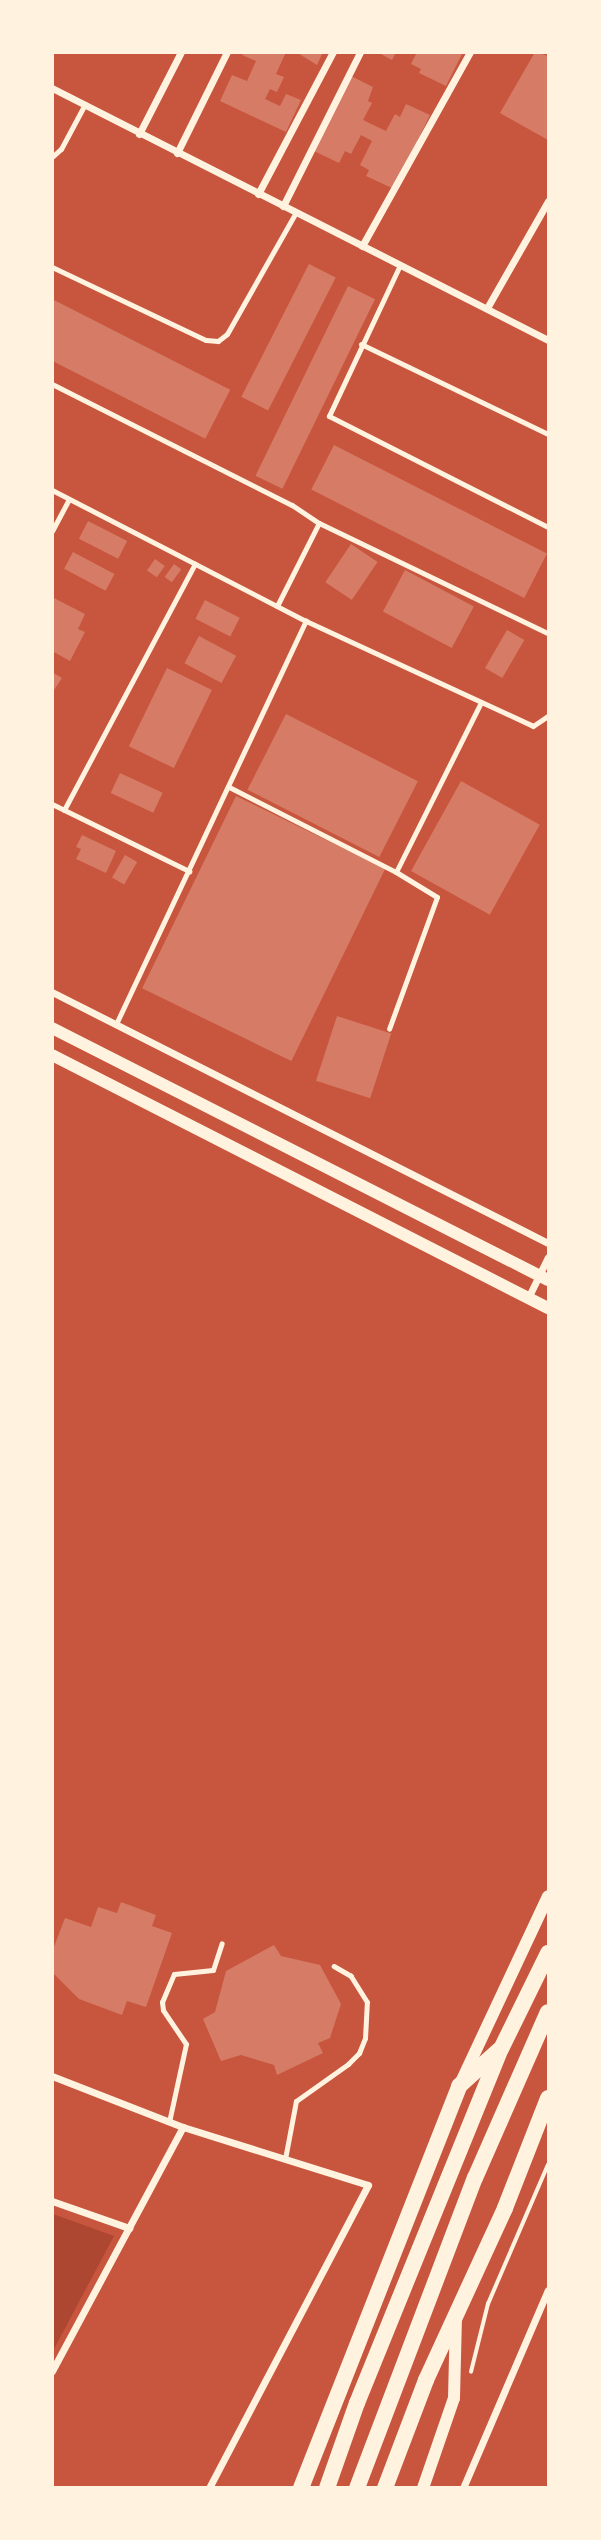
<!DOCTYPE html>
<html>
<head>
<meta charset="utf-8">
<style>
  body { margin:0 }
  #map { position:relative; width:601px; height:2540px; overflow:hidden; background:#c8553d; font-family:Commissioner,sans-serif }
  div>[style] { position:absolute }
  .green>* { inset:0; background:#ae4732 }
  .building>* { inset:0; background:#d67c66; transform-origin:0 0 }
  .path>* { height:3.5px; margin:-1.75px; padding:0 1.75px; transform-origin:1.75px; border-radius:1.75px; background:#fff3e0 }
  .service>* { height:5px; margin:-2.5px; padding:0 2.5px; transform-origin:2.5px; border-radius:2.5px; background:#fff3e0 }
  .minor>* { height:7px; margin:-3.5px; padding:0 3.5px; transform-origin:3.5px; border-radius:3.5px; background:#fff3e0 }
  .tertiary>* { height:12px; margin:-6px; padding:0 6px; transform-origin:6px; border-radius:6px; background:#fff3e0 }
  .trunk>* { height:16px; margin:-8px; padding:0 8px; transform-origin:8px; border-radius:8px; background:#fff3e0 }
  span { translate:-50% -50%; white-space:nowrap; text-align:center; line-height:1.15; -webkit-text-stroke:5px #fff3e0; paint-order:stroke }
  .frame { position:absolute; inset:0; border:54px solid #fff3e0; pointer-events:none }
</style>
</head>
<body>
<div id="map">
  <div class="green">
    <div style="clip-path:polygon(53px 2214px,114px 2236px,53px 2351px,52px 2214px)"></div>
  </div>
  <div class="building">
    <div style="clip-path:polygon(244px 52px,286px 52px,276px 74px,284px 77px,277px 92px,270px 89px,265px 99px,280px 106px,286px 94px,301px 100px,286px 132px,220px 101px,232px 75px,247px 81px,256px 61px,242px 55px)"></div>
    <div style="clip-path:polygon(296px 52px,323px 52px,317px 65px)"></div>
    <div style="clip-path:polygon(377px 52px,396px 52px,392px 60px)"></div>
    <div style="clip-path:polygon(417px 52px,463px 52px,446px 86px,419px 73px,421px 69px,411px 64px)"></div>
    <div style="clip-path:polygon(535px 52px,548px 56px,548px 140px,500px 113px)"></div>
    <div style="clip-path:polygon(351px 76px,373px 87px,368px 101px,372px 103px,363px 120px,386px 131px,395px 114px,400px 117px,406px 104px,430px 115px,394px 189px,366px 176px,369px 170px,360px 165px,372px 141px,361px 135px,351px 154px,345px 151px,339px 163px,314px 151px)"></div>
    <div style="left:309px;top:264px;width:30px;height:149px;rotate:27deg"></div>
    <div style="left:348px;top:286px;width:30px;height:211px;rotate:26deg"></div>
    <div style="left:52px;top:299px;width:200px;height:55px;rotate:27deg"></div>
    <div style="left:334px;top:445px;width:239px;height:50px;rotate:27deg"></div>
    <div style="left:88px;top:521px;width:44px;height:20px;rotate:27deg"></div>
    <div style="left:351px;top:544px;width:32px;height:46px;rotate:34deg"></div>
    <div style="left:73px;top:552px;width:47px;height:19px;rotate:28deg"></div>
    <div style="left:155px;top:559px;width:12px;height:14px;rotate:35deg"></div>
    <div style="left:174px;top:564px;width:9px;height:16px;rotate:36deg"></div>
    <div style="left:405px;top:570px;width:78px;height:47px;rotate:28deg"></div>
    <div style="clip-path:polygon(52px 597px,85px 614px,78px 629px,85px 632px,70px 661px,52px 651px)"></div>
    <div style="left:205px;top:600px;width:39px;height:21px;rotate:27deg"></div>
    <div style="left:507px;top:630px;width:20px;height:44px;rotate:30deg"></div>
    <div style="left:199px;top:636px;width:42px;height:31px;rotate:28deg"></div>
    <div style="left:167px;top:668px;width:50px;height:87px;rotate:26deg"></div>
    <div style="clip-path:polygon(52px 672px,62px 678px,52px 693px)"></div>
    <div style="left:286px;top:714px;width:148px;height:85px;rotate:27deg"></div>
    <div style="left:120px;top:773px;width:47px;height:22px;rotate:25deg"></div>
    <div style="left:461px;top:781px;width:90px;height:103px;rotate:29deg"></div>
    <div style="left:236px;top:796px;width:166px;height:214px;rotate:26deg"></div>
    <div style="clip-path:polygon(82px 835px,116px 851px,106px 873px,76px 859px,81px 849px,76px 847px)"></div>
    <div style="left:125px;top:855px;width:14px;height:26px;rotate:30deg"></div>
    <div style="left:337px;top:1016px;width:57px;height:68px;rotate:18deg"></div>
    <div style="clip-path:polygon(121px 1902px,156px 1915px,152px 1926px,172px 1933px,146px 2007px,127px 2001px,122px 2015px,79px 1999px,52px 1972px,52px 1952px,65px 1918px,91px 1927px,98px 1907px,117px 1913px)"></div>
    <div style="clip-path:polygon(274px 1945px,281px 1956px,320px 1965px,341px 2004px,330px 2038px,318px 2043px,323px 2053px,277px 2075px,274px 2065px,241px 2055px,221px 2061px,203px 2019px,215px 2012px,226px 1971px)"></div>
  </div>
  <div class="path">
    <div style="left:471px;top:2372px;width:70px;rotate:-76deg"></div>
    <div style="left:488px;top:2304px;width:151px;rotate:-66.7deg"></div>
  </div>
  <div class="service">
    <div style="left:52px;top:157px;width:12px;rotate:-42deg"></div>
    <div style="left:61px;top:149px;width:51px;rotate:-61.9deg"></div>
    <div style="left:400px;top:265px;width:167px;rotate:115.2deg"></div>
    <div style="left:329px;top:416px;width:246px;rotate:26.9deg"></div>
    <div style="left:52px;top:267px;width:170px;rotate:25.4deg"></div>
    <div style="left:206px;top:340px;width:12px;rotate:5deg"></div>
    <div style="left:218px;top:341px;width:11px;rotate:-38deg"></div>
    <div style="left:227px;top:334px;width:140px;rotate:-60.5deg"></div>
    <div style="left:361px;top:344px;width:208px;rotate:25.7deg"></div>
    <div style="left:52px;top:384px;width:269px;rotate:26.8deg"></div>
    <div style="left:292px;top:505px;width:32px;rotate:34deg"></div>
    <div style="left:52px;top:490px;width:286px;rotate:27.3deg"></div>
    <div style="left:306px;top:621px;width:250px;rotate:24.8deg"></div>
    <div style="left:533px;top:726px;width:18px;rotate:-34deg"></div>
    <div style="left:52px;top:531px;width:36px;rotate:-62deg"></div>
    <div style="left:277px;top:606px;width:93px;rotate:-63.2deg"></div>
    <div style="left:319px;top:523px;width:254px;rotate:25.7deg"></div>
    <div style="left:229px;top:787px;width:187px;rotate:27deg"></div>
    <div style="left:396px;top:872px;width:48px;rotate:31.4deg"></div>
    <div style="left:437px;top:897px;width:140px;rotate:110deg"></div>
    <div style="left:52px;top:804px;width:153px;rotate:26.1deg"></div>
    <div style="left:64px;top:810px;width:279px;rotate:-62deg"></div>
    <div style="left:396px;top:872px;width:190px;rotate:-63.4deg"></div>
    <div style="left:116px;top:1024px;width:446px;rotate:-64.8deg"></div>
    <div style="left:169px;top:2122px;width:80px;rotate:-77.7deg"></div>
    <div style="left:186px;top:2044px;width:41px;rotate:-124.1deg"></div>
    <div style="left:163px;top:2010px;width:8px;rotate:-97deg"></div>
    <div style="left:162px;top:2002px;width:30px;rotate:-67deg"></div>
    <div style="left:174px;top:1974px;width:39px;rotate:-6deg"></div>
    <div style="left:213px;top:1970px;width:28px;rotate:-72deg"></div>
    <div style="left:285px;top:2159px;width:59px;rotate:-79.3deg"></div>
    <div style="left:296px;top:2101px;width:64px;rotate:-35.4deg"></div>
    <div style="left:348px;top:2064px;width:16px;rotate:-45deg"></div>
    <div style="left:359px;top:2053px;width:16px;rotate:-68deg"></div>
    <div style="left:365px;top:2038px;width:36px;rotate:-87deg"></div>
    <div style="left:367px;top:2002px;width:31px;rotate:-122deg"></div>
    <div style="left:351px;top:1976px;width:20px;rotate:-150deg"></div>
  </div>
  <div class="minor">
    <div style="left:52px;top:88px;width:556px;rotate:26.93deg"></div>
    <div style="left:139px;top:134px;width:92px;rotate:-62.9deg"></div>
    <div style="left:177px;top:153px;width:113px;rotate:-63.7deg"></div>
    <div style="left:258px;top:194px;width:161px;rotate:-62.2deg"></div>
    <div style="left:283px;top:206px;width:172px;rotate:-63.4deg"></div>
    <div style="left:362px;top:246px;width:222px;rotate:-60.9deg"></div>
    <div style="left:487px;top:308px;width:123px;rotate:-60.3deg"></div>
    <div style="left:52px;top:992px;width:556px;rotate:26.84deg"></div>
    <div style="left:529px;top:1296px;width:43px;rotate:-64deg"></div>
    <div style="left:52px;top:2076px;width:141px;rotate:21.3deg"></div>
    <div style="left:183px;top:2127px;width:194px;rotate:17.4deg"></div>
    <div style="left:368px;top:2185px;width:342px;rotate:117.7deg"></div>
    <div style="left:52px;top:2201px;width:82px;rotate:19.3deg"></div>
    <div style="left:52px;top:2371px;width:277px;rotate:-61.8deg"></div>
    <div style="left:463px;top:2488px;width:215px;rotate:-66.8deg"></div>
  </div>
  <div class="tertiary">
    <div style="left:52px;top:1028px;width:556px;rotate:26.93deg"></div>
    <div style="left:52px;top:1055px;width:557px;rotate:27.03deg"></div>
    <div style="left:461px;top:2082px;width:205px;rotate:-64.9deg"></div>
    <div style="left:423px;top:2488px;width:95px;rotate:-71deg"></div>
    <div style="left:454px;top:2398px;width:80px;rotate:-88.6deg"></div>
  </div>
  <div class="trunk">
    <div style="left:301px;top:2488px;width:432px;rotate:-68.5deg"></div>
    <div style="left:459px;top:2086px;width:54px;rotate:-42deg"></div>
    <div style="left:327px;top:2488px;width:90px;rotate:-70.6deg"></div>
    <div style="left:357px;top:2403px;width:382px;rotate:-67.9deg"></div>
    <div style="left:501px;top:2049px;width:107px;rotate:-63.9deg"></div>
    <div style="left:357px;top:2488px;width:332px;rotate:-69.2deg"></div>
    <div style="left:475px;top:2178px;width:181px;rotate:-66.3deg"></div>
    <div style="left:385px;top:2488px;width:116px;rotate:-69.2deg"></div>
    <div style="left:426px;top:2380px;width:189px;rotate:-65.3deg"></div>
    <div style="left:505px;top:2208px;width:118px;rotate:-68.6deg"></div>
  </div>
  <div class="frame"></div>
</div>
</body>
</html>
